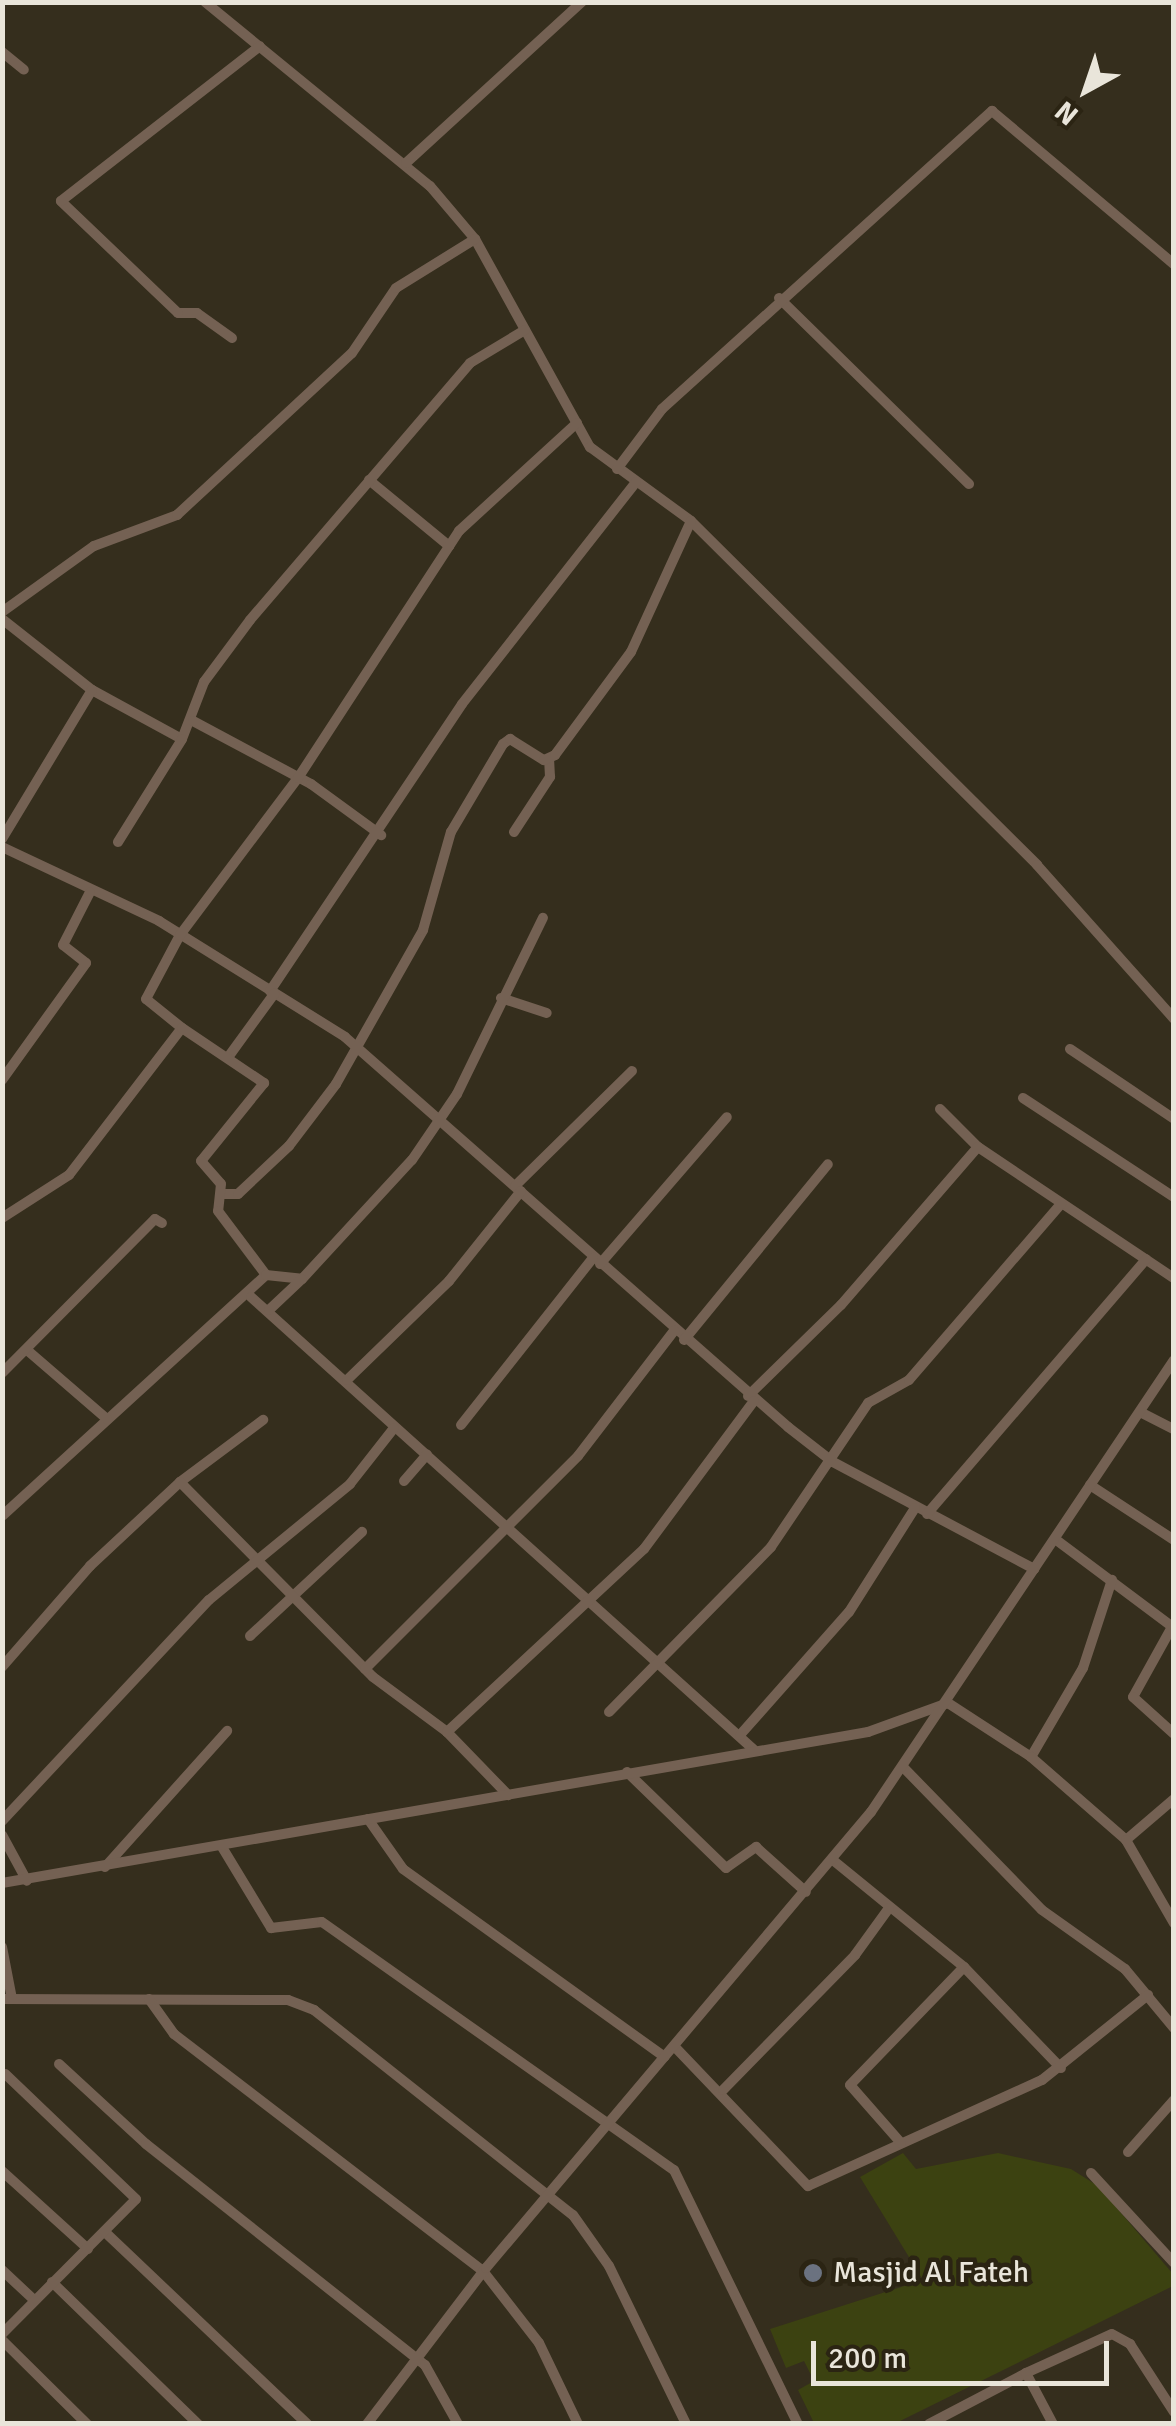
<!DOCTYPE html>
<html>
<head>
<meta charset="utf-8">
<style>
  body { margin:0 }
  #map { position:relative; width:1176px; height:2426px; overflow:hidden; background:#352e1d; font-family:Signika,sans-serif }
  div>[style] { position:absolute }
  .green>* { inset:0; background:#3c4211 }
  .minor>* { height:10px; margin:-5px; padding:0 5px; transform-origin:5px; border-radius:5px; background:#746153 }
  .dots>* { width:28px; height:28px; translate:-50% -50%; box-sizing:border-box; border:5px solid #2b2413; border-radius:50% }
  span { translate:-50% -50%; white-space:nowrap; text-align:center; line-height:1.15; -webkit-text-stroke:9px #2b2413; paint-order:stroke }
  .poi-label { font-size:30px; color:#e9e5da }
  .left { translate:0 -50%; text-align:left }
  .frame { position:absolute; inset:0; border:5px solid #e9e5da; pointer-events:none }
  .north { position:absolute; left:1036px; top:40px; width:100px; height:100px; -webkit-text-stroke:8px #2b2413; paint-order:stroke; rotate:220deg; font-size:28px; font-weight:700; line-height:40px; text-align:center; color:#e9e5da }
  .north::after { content:''; display:block; margin:auto; width:35px; height:45px; background:#e9e5da; clip-path:polygon(50% 0,100% 100%,50% 72%,0 100%) }
  .scale { position:absolute; left:811px; top:2341px; width:298px; height:45px; box-sizing:border-box; border:5px solid #e9e5da; border-top:0; padding-left:12px; font-size:30px; line-height:35px; white-space:nowrap; color:#e9e5da; -webkit-text-stroke:8px #2b2413; paint-order:stroke }
</style>
</head>
<body>
<div id="map">
  <div class="green">
    <div style="clip-path:polygon(903px 2153px,916px 2169px,998px 2153px,1071px 2169px,1098px 2186px,1173px 2274px,1173px 2286px,896px 2423px,814px 2423px,798px 2390px,814px 2381px,804px 2361px,786px 2368px,770px 2329px,923px 2280px,860px 2177px)"></div>
  </div>
  <div class="minor">
    <div style="left:205px;top:2px;width:291px;rotate:39.3deg"></div>
    <div style="left:430px;top:186px;width:70px;rotate:49.7deg"></div>
    <div style="left:475px;top:239px;width:238px;rotate:61.1deg"></div>
    <div style="left:590px;top:447px;width:125px;rotate:36.2deg"></div>
    <div style="left:691px;top:521px;width:488px;rotate:44.8deg"></div>
    <div style="left:1037px;top:865px;width:206px;rotate:48.3deg"></div>
    <div style="left:2px;top:52px;width:28px;rotate:39deg"></div>
    <div style="left:406px;top:163px;width:239px;rotate:-42.5deg"></div>
    <div style="left:779px;top:298px;width:266px;rotate:44.4deg"></div>
    <div style="left:232px;top:338px;width:43px;rotate:-144.5deg"></div>
    <div style="left:197px;top:313px;width:19px;rotate:180deg"></div>
    <div style="left:178px;top:313px;width:162px;rotate:-136.3deg"></div>
    <div style="left:61px;top:201px;width:252px;rotate:-37.9deg"></div>
    <div style="left:617px;top:469px;width:75px;rotate:-53.1deg"></div>
    <div style="left:662px;top:409px;width:445px;rotate:-42.1deg"></div>
    <div style="left:992px;top:111px;width:238px;rotate:40.1deg"></div>
    <div style="left:369px;top:480px;width:104px;rotate:39.5deg"></div>
    <div style="left:2px;top:612px;width:113px;rotate:-35.7deg"></div>
    <div style="left:94px;top:546px;width:89px;rotate:-20.5deg"></div>
    <div style="left:177px;top:515px;width:238px;rotate:-42.8deg"></div>
    <div style="left:352px;top:353px;width:78px;rotate:-55.9deg"></div>
    <div style="left:396px;top:288px;width:93px;rotate:-31.8deg"></div>
    <div style="left:2px;top:619px;width:115px;rotate:38.3deg"></div>
    <div style="left:92px;top:690px;width:102px;rotate:28.6deg"></div>
    <div style="left:182px;top:739px;width:61px;rotate:-68.9deg"></div>
    <div style="left:204px;top:682px;width:77px;rotate:-53.4deg"></div>
    <div style="left:250px;top:620px;width:338px;rotate:-49.4deg"></div>
    <div style="left:470px;top:363px;width:64px;rotate:-31deg"></div>
    <div style="left:193px;top:721px;width:134px;rotate:28.1deg"></div>
    <div style="left:311px;top:784px;width:87px;rotate:36.1deg"></div>
    <div style="left:514px;top:832px;width:66px;rotate:-56.8deg"></div>
    <div style="left:550px;top:777px;width:17px;rotate:-93deg"></div>
    <div style="left:2px;top:839px;width:174px;rotate:-58.9deg"></div>
    <div style="left:118px;top:842px;width:121px;rotate:-58.1deg"></div>
    <div style="left:2px;top:847px;width:174px;rotate:25.2deg"></div>
    <div style="left:159px;top:921px;width:219px;rotate:31.9deg"></div>
    <div style="left:345px;top:1037px;width:590px;rotate:41.36deg"></div>
    <div style="left:788px;top:1427px;width:57px;rotate:37.9deg"></div>
    <div style="left:833px;top:1462px;width:228px;rotate:28deg"></div>
    <div style="left:270px;top:991px;width:345px;rotate:-56.2deg"></div>
    <div style="left:462px;top:704px;width:282px;rotate:-51.9deg"></div>
    <div style="left:501px;top:998px;width:48px;rotate:18.1deg"></div>
    <div style="left:182px;top:1028px;width:46px;rotate:-141.1deg"></div>
    <div style="left:146px;top:999px;width:72px;rotate:-62deg"></div>
    <div style="left:180px;top:935px;width:196px;rotate:-53.1deg"></div>
    <div style="left:298px;top:778px;width:295px;rotate:-56.9deg"></div>
    <div style="left:459px;top:531px;width:160px;rotate:-42.5deg"></div>
    <div style="left:1070px;top:1049px;width:125px;rotate:33.9deg"></div>
    <div style="left:229px;top:1056px;width:77px;rotate:-54deg"></div>
    <div style="left:2px;top:1080px;width:144px;rotate:-54.3deg"></div>
    <div style="left:86px;top:963px;width:29px;rotate:-142deg"></div>
    <div style="left:63px;top:945px;width:59px;rotate:-63deg"></div>
    <div style="left:1023px;top:1098px;width:181px;rotate:33.3deg"></div>
    <div style="left:940px;top:1109px;width:54px;rotate:45deg"></div>
    <div style="left:978px;top:1147px;width:236px;rotate:33.8deg"></div>
    <div style="left:515px;top:1186px;width:164px;rotate:-44.5deg"></div>
    <div style="left:223px;top:1194px;width:15px"></div>
    <div style="left:238px;top:1194px;width:70px;rotate:-43.3deg"></div>
    <div style="left:289px;top:1146px;width:78px;rotate:-52.8deg"></div>
    <div style="left:336px;top:1084px;width:177px;rotate:-60.5deg"></div>
    <div style="left:423px;top:930px;width:102px;rotate:-74.1deg"></div>
    <div style="left:451px;top:832px;width:102px;rotate:-59.4deg"></div>
    <div style="left:503px;top:744px;width:9px;rotate:-36deg"></div>
    <div style="left:510px;top:739px;width:40px;rotate:32deg"></div>
    <div style="left:544px;top:760px;width:12px;rotate:-24deg"></div>
    <div style="left:555px;top:755px;width:128px;rotate:-53.6deg"></div>
    <div style="left:631px;top:652px;width:144px;rotate:-65.4deg"></div>
    <div style="left:2px;top:1218px;width:80px;rotate:-32.7deg"></div>
    <div style="left:69px;top:1175px;width:185px;rotate:-52.5deg"></div>
    <div style="left:182px;top:1028px;width:99px;rotate:33.9deg"></div>
    <div style="left:264px;top:1083px;width:100px;rotate:128.9deg"></div>
    <div style="left:201px;top:1161px;width:30px;rotate:49deg"></div>
    <div style="left:221px;top:1184px;width:27px;rotate:96deg"></div>
    <div style="left:218px;top:1211px;width:80px;rotate:53.1deg"></div>
    <div style="left:266px;top:1275px;width:357px;rotate:137.6deg"></div>
    <div style="left:600px;top:1264px;width:194px;rotate:-49.2deg"></div>
    <div style="left:266px;top:1275px;width:36px;rotate:6deg"></div>
    <div style="left:302px;top:1279px;width:162px;rotate:-47.3deg"></div>
    <div style="left:412px;top:1160px;width:80px;rotate:-55.7deg"></div>
    <div style="left:457px;top:1094px;width:196px;rotate:-64deg"></div>
    <div style="left:251px;top:1297px;width:676px;rotate:42deg"></div>
    <div style="left:269px;top:1310px;width:45px;rotate:-43.2deg"></div>
    <div style="left:684px;top:1340px;width:227px;rotate:-50.7deg"></div>
    <div style="left:27px;top:1350px;width:106px;rotate:40.8deg"></div>
    <div style="left:2px;top:1373px;width:217px;rotate:-45.2deg"></div>
    <div style="left:155px;top:1219px;width:8px;rotate:30deg"></div>
    <div style="left:347px;top:1380px;width:142px;rotate:-44.1deg"></div>
    <div style="left:449px;top:1281px;width:115px;rotate:-51.3deg"></div>
    <div style="left:748px;top:1396px;width:130px;rotate:-44.4deg"></div>
    <div style="left:841px;top:1305px;width:209px;rotate:-49.1deg"></div>
    <div style="left:1140px;top:1412px;width:38px;rotate:27deg"></div>
    <div style="left:461px;top:1425px;width:213px;rotate:-51.7deg"></div>
    <div style="left:404px;top:1481px;width:35px;rotate:-49deg"></div>
    <div style="left:180px;top:1482px;width:104px;rotate:-36.8deg"></div>
    <div style="left:1090px;top:1485px;width:100px;rotate:33.2deg"></div>
    <div style="left:927px;top:1514px;width:336px;rotate:-49.3deg"></div>
    <div style="left:1055px;top:1539px;width:149px;rotate:36.8deg"></div>
    <div style="left:1172px;top:1627px;width:80px;rotate:119.1deg"></div>
    <div style="left:1133px;top:1697px;width:55px;rotate:42.1deg"></div>
    <div style="left:250px;top:1636px;width:153px;rotate:-42.9deg"></div>
    <div style="left:2px;top:1667px;width:134px;rotate:-48.9deg"></div>
    <div style="left:90px;top:1566px;width:123px;rotate:-43deg"></div>
    <div style="left:180px;top:1482px;width:274px;rotate:45.3deg"></div>
    <div style="left:373px;top:1677px;width:92px;rotate:36.6deg"></div>
    <div style="left:447px;top:1732px;width:88px;rotate:45.9deg"></div>
    <div style="left:365px;top:1669px;width:301px;rotate:-45deg"></div>
    <div style="left:578px;top:1456px;width:158px;rotate:-52.5deg"></div>
    <div style="left:609px;top:1712px;width:231px;rotate:-45.5deg"></div>
    <div style="left:771px;top:1547px;width:174px;rotate:-56deg"></div>
    <div style="left:868px;top:1403px;width:47px;rotate:-29.3deg"></div>
    <div style="left:909px;top:1380px;width:233px;rotate:-49.2deg"></div>
    <div style="left:447px;top:1732px;width:269px;rotate:-42.9deg"></div>
    <div style="left:644px;top:1549px;width:184px;rotate:-53.4deg"></div>
    <div style="left:740px;top:1735px;width:164px;rotate:-48.5deg"></div>
    <div style="left:849px;top:1612px;width:123px;rotate:-57.6deg"></div>
    <div style="left:1031px;top:1757px;width:103px;rotate:-59.7deg"></div>
    <div style="left:1083px;top:1668px;width:93px;rotate:-71.8deg"></div>
    <div style="left:903px;top:1767px;width:199px;rotate:45.8deg"></div>
    <div style="left:1042px;top:1910px;width:102px;rotate:35.4deg"></div>
    <div style="left:1125px;top:1969px;width:77px;rotate:50.3deg"></div>
    <div style="left:627px;top:1772px;width:138px;rotate:44.1deg"></div>
    <div style="left:726px;top:1868px;width:37px;rotate:-35deg"></div>
    <div style="left:756px;top:1847px;width:67px;rotate:42deg"></div>
    <div style="left:368px;top:1819px;width:61px;rotate:55deg"></div>
    <div style="left:403px;top:1869px;width:322px;rotate:35.7deg"></div>
    <div style="left:2px;top:1821px;width:303px;rotate:-46.9deg"></div>
    <div style="left:209px;top:1600px;width:183px;rotate:-39.4deg"></div>
    <div style="left:350px;top:1484px;width:71px;rotate:-51.8deg"></div>
    <div style="left:2px;top:1835px;width:52px;rotate:61.5deg"></div>
    <div style="left:1126px;top:1840px;width:63px;rotate:-40.5deg"></div>
    <div style="left:222px;top:1847px;width:95px;rotate:58.8deg"></div>
    <div style="left:271px;top:1928px;width:51px;rotate:-6.7deg"></div>
    <div style="left:322px;top:1922px;width:431px;rotate:35.2deg"></div>
    <div style="left:674px;top:2170px;width:283px;rotate:64deg"></div>
    <div style="left:834px;top:1861px;width:168px;rotate:39.2deg"></div>
    <div style="left:964px;top:1967px;width:140px;rotate:46.2deg"></div>
    <div style="left:105px;top:1867px;width:183px;rotate:-48.1deg"></div>
    <div style="left:2px;top:1883px;width:879px;rotate:-9.89deg"></div>
    <div style="left:868px;top:1732px;width:85px;rotate:-19.9deg"></div>
    <div style="left:948px;top:1703px;width:99px;rotate:33deg"></div>
    <div style="left:1031px;top:1757px;width:126px;rotate:41.1deg"></div>
    <div style="left:1126px;top:1840px;width:96px;rotate:60deg"></div>
    <div style="left:2px;top:1947px;width:53px;rotate:79.1deg"></div>
    <div style="left:2px;top:1999px;width:286px;rotate:0.2deg"></div>
    <div style="left:288px;top:2000px;width:28px;rotate:21deg"></div>
    <div style="left:314px;top:2010px;width:330px;rotate:38.4deg"></div>
    <div style="left:573px;top:2215px;width:62px;rotate:54.8deg"></div>
    <div style="left:609px;top:2266px;width:176px;rotate:64deg"></div>
    <div style="left:149px;top:1999px;width:43px;rotate:54.5deg"></div>
    <div style="left:174px;top:2034px;width:389px;rotate:37.5deg"></div>
    <div style="left:483px;top:2271px;width:91px;rotate:52.1deg"></div>
    <div style="left:539px;top:2343px;width:90px;rotate:64.3deg"></div>
    <div style="left:674px;top:2046px;width:194px;rotate:46.3deg"></div>
    <div style="left:808px;top:2186px;width:257px;rotate:-24.4deg"></div>
    <div style="left:1042px;top:2080px;width:136px;rotate:-38.7deg"></div>
    <div style="left:59px;top:2064px;width:118px;rotate:42.6deg"></div>
    <div style="left:146px;top:2144px;width:356px;rotate:38.4deg"></div>
    <div style="left:425px;top:2365px;width:68px;rotate:60.8deg"></div>
    <div style="left:723px;top:2090px;width:189px;rotate:-45.6deg"></div>
    <div style="left:855px;top:1955px;width:58px;rotate:-54.1deg"></div>
    <div style="left:901px;top:2143px;width:77px;rotate:-131.3deg"></div>
    <div style="left:850px;top:2085px;width:164px;rotate:-46deg"></div>
    <div style="left:1128px;top:2152px;width:69px;rotate:-48.5deg"></div>
    <div style="left:2px;top:2171px;width:116px;rotate:42.2deg"></div>
    <div style="left:1091px;top:2173px;width:122px;rotate:47.3deg"></div>
    <div style="left:107px;top:2234px;width:276px;rotate:43.5deg"></div>
    <div style="left:2px;top:2270px;width:42px;rotate:43.1deg"></div>
    <div style="left:52px;top:2282px;width:204px;rotate:44.2deg"></div>
    <div style="left:2px;top:2334px;width:190px;rotate:-45.2deg"></div>
    <div style="left:136px;top:2199px;width:181px;rotate:-136.3deg"></div>
    <div style="left:2px;top:2340px;width:120px;rotate:44.7deg"></div>
    <div style="left:1026px;top:2373px;width:94px;rotate:-24.4deg"></div>
    <div style="left:1112px;top:2334px;width:21px;rotate:29deg"></div>
    <div style="left:1130px;top:2344px;width:81px;rotate:57.1deg"></div>
    <div style="left:367px;top:2424px;width:196px;rotate:-52.7deg"></div>
    <div style="left:486px;top:2268px;width:597px;rotate:-49.83deg"></div>
    <div style="left:871px;top:1812px;width:544px;rotate:-56.16deg"></div>
    <div style="left:929px;top:2424px;width:110px;rotate:-27.7deg"></div>
    <div style="left:1026px;top:2373px;width:58px;rotate:62.1deg"></div>
  </div>
  <div class="dots">
    <div style="left:813px;top:2273px;background:#6b7280"></div>
  </div>
  <div class="poi-label">
    <span class="left" style="left:833px;top:2273px">Masjid Al Fateh</span>
  </div>
  <div class="frame"></div>
  <div class="north">N</div>
  <div class="scale">200 m</div>
</div>
</body>
</html>
